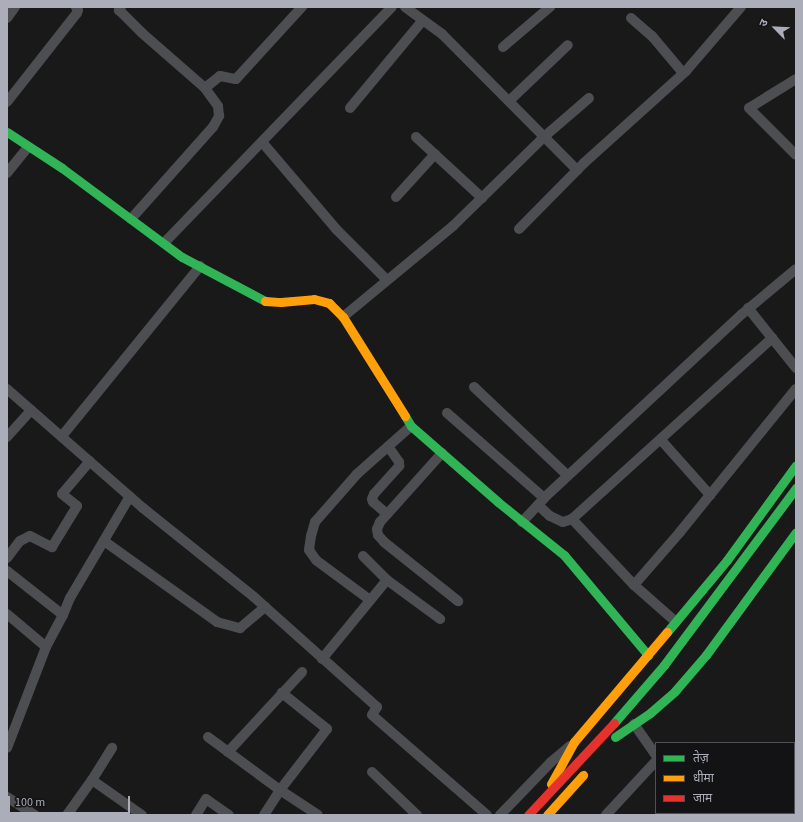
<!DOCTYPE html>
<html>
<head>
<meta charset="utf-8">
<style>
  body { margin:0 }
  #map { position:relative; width:803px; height:822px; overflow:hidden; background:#191919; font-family:"Source Sans 3","Noto Sans Devanagari",sans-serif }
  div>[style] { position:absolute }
  .street>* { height:10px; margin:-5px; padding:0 5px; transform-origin:5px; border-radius:5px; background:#4d4e52 }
  .fast>* { height:9px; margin:-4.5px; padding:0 4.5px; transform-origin:4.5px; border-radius:4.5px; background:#30b455 }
  .slow>* { height:9px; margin:-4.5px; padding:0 4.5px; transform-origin:4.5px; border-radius:4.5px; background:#ff9f0a }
  .jam>* { height:9px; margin:-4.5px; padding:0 4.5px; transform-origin:4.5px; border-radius:4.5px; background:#e5322d }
  span { translate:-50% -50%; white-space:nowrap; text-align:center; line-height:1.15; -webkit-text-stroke:3px #131315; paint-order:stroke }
  .frame { position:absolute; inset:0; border:8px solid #abaeb9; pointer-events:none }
  .legend { position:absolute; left:655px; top:742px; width:140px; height:72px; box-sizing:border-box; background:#131315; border:1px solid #505157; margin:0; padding:5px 7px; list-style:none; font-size:12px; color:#abaeb9 }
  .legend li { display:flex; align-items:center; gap:8px; height:20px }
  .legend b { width:20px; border:1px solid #505157 }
  .north { position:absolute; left:755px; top:8px; width:40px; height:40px; -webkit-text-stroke:3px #131315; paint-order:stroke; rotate:294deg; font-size:11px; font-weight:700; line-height:16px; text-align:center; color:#abaeb9 }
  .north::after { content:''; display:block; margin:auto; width:14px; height:18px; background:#abaeb9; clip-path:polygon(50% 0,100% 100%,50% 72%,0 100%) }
  .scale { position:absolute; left:8px; top:796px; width:122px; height:18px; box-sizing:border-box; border:2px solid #abaeb9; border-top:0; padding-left:5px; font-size:12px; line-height:14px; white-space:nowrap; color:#abaeb9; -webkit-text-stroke:3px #131315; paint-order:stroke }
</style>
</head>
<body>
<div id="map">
  <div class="street">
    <div style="left:121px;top:7px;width:4px;rotate:124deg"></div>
    <div style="left:119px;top:10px;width:33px;rotate:45deg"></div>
    <div style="left:142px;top:33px;width:84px;rotate:41.1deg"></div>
    <div style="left:405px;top:7px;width:46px;rotate:36.1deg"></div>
    <div style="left:442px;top:34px;width:192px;rotate:45.2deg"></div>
    <div style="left:7px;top:18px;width:14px;rotate:-54deg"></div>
    <div style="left:631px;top:18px;width:28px;rotate:41deg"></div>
    <div style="left:652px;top:36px;width:48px;rotate:50deg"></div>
    <div style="left:503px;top:47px;width:62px;rotate:-40.4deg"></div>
    <div style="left:796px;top:79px;width:55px;rotate:148.3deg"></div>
    <div style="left:749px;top:108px;width:66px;rotate:45deg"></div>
    <div style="left:509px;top:101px;width:81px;rotate:-43.5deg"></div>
    <div style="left:7px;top:102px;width:113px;rotate:-51.8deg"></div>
    <div style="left:77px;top:13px;width:3px;rotate:-72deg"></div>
    <div style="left:78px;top:10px;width:4px;rotate:-124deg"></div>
    <div style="left:350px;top:108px;width:114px;rotate:-50.3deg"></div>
    <div style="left:416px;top:137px;width:90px;rotate:42.7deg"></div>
    <div style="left:262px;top:142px;width:114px;rotate:49.6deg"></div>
    <div style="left:336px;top:229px;width:72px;rotate:45deg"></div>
    <div style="left:7px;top:173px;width:33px;rotate:-51deg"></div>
    <div style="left:396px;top:197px;width:58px;rotate:-47.8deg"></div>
    <div style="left:131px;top:219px;width:123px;rotate:-48.3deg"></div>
    <div style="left:213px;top:127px;width:13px;rotate:-61deg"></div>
    <div style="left:219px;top:116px;width:10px;rotate:-96deg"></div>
    <div style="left:218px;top:106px;width:22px;rotate:-126deg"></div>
    <div style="left:205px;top:88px;width:19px;rotate:-39deg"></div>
    <div style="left:220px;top:76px;width:16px;rotate:11deg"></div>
    <div style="left:236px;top:79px;width:98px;rotate:-47.5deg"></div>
    <div style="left:519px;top:229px;width:93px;rotate:-45.4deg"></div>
    <div style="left:584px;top:163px;width:137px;rotate:-42deg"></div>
    <div style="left:686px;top:71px;width:84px;rotate:-49.3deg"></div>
    <div style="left:164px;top:243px;width:328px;rotate:-46deg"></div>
    <div style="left:748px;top:308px;width:77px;rotate:51.3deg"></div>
    <div style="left:343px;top:317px;width:143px;rotate:-39.6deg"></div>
    <div style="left:453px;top:226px;width:129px;rotate:-44.4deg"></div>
    <div style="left:545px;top:136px;width:58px;rotate:-40.8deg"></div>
    <div style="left:474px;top:387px;width:129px;rotate:43.4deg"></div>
    <div style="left:7px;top:389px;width:181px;rotate:41.2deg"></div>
    <div style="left:143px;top:508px;width:142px;rotate:38.7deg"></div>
    <div style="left:254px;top:597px;width:165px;rotate:41.8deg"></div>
    <div style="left:377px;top:707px;width:9px;rotate:122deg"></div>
    <div style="left:372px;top:715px;width:152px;rotate:41deg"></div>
    <div style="left:447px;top:413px;width:129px;rotate:41.2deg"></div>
    <div style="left:62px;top:436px;width:219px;rotate:-50.9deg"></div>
    <div style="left:7px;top:437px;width:36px;rotate:-48deg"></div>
    <div style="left:661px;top:440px;width:74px;rotate:48.3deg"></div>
    <div style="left:442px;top:453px;width:93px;rotate:131.9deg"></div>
    <div style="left:380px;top:522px;width:8px;rotate:113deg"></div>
    <div style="left:377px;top:529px;width:6px;rotate:81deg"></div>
    <div style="left:378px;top:535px;width:9px;rotate:49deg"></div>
    <div style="left:384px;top:542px;width:95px;rotate:38.6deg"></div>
    <div style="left:538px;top:505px;width:16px;rotate:43deg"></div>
    <div style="left:550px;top:516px;width:14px;rotate:25deg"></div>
    <div style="left:563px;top:522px;width:9px;rotate:-18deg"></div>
    <div style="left:387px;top:514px;width:18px;rotate:-139deg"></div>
    <div style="left:373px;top:502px;width:3px;rotate:-108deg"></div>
    <div style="left:372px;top:499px;width:5px;rotate:-68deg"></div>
    <div style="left:374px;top:494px;width:38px;rotate:-48deg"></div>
    <div style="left:399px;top:466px;width:4px;rotate:-90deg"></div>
    <div style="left:399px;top:462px;width:19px;rotate:-125deg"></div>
    <div style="left:522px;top:522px;width:33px;rotate:-47deg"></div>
    <div style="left:544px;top:498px;width:270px;rotate:-42.9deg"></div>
    <div style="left:742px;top:314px;width:70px;rotate:-39.8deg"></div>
    <div style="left:104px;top:541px;width:139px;rotate:35.6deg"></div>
    <div style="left:217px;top:622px;width:24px;rotate:15deg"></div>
    <div style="left:240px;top:628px;width:33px;rotate:-40deg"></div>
    <div style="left:363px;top:556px;width:34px;rotate:45deg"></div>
    <div style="left:387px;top:580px;width:66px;rotate:36.3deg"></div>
    <div style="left:7px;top:558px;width:21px;rotate:-53deg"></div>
    <div style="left:20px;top:541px;width:11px;rotate:-27deg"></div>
    <div style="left:30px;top:536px;width:25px;rotate:27deg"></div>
    <div style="left:52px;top:547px;width:48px;rotate:-58.6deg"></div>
    <div style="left:77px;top:506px;width:19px;rotate:-141deg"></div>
    <div style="left:62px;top:494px;width:43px;rotate:-49.7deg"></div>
    <div style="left:7px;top:571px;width:71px;rotate:38.2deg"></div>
    <div style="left:63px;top:615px;width:18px;rotate:-68deg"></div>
    <div style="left:70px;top:598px;width:118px;rotate:-59.5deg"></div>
    <div style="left:634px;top:585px;width:70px;rotate:-49deg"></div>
    <div style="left:680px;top:532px;width:184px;rotate:-51deg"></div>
    <div style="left:370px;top:600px;width:67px;rotate:-143.5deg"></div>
    <div style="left:316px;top:560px;width:12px;rotate:-125deg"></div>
    <div style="left:309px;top:550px;width:14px;rotate:-82deg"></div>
    <div style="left:311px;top:536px;width:15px;rotate:-74deg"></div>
    <div style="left:315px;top:522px;width:64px;rotate:-48.8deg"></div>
    <div style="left:357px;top:474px;width:72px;rotate:-41.6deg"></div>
    <div style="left:7px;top:614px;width:51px;rotate:40.2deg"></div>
    <div style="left:46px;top:647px;width:108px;rotate:111.1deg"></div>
    <div style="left:676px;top:622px;width:56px;rotate:-138.6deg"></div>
    <div style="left:634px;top:585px;width:91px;rotate:-133.2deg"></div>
    <div style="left:572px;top:519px;width:270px;rotate:-42.1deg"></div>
    <div style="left:46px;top:647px;width:36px;rotate:-62deg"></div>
    <div style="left:322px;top:659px;width:102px;rotate:-50.6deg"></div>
    <div style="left:634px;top:724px;width:38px;rotate:55deg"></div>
    <div style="left:208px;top:737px;width:89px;rotate:36.4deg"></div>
    <div style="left:280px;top:790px;width:45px;rotate:33.3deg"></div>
    <div style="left:228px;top:752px;width:109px;rotate:-47.2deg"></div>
    <div style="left:372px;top:772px;width:62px;rotate:43.7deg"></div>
    <div style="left:92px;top:780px;width:61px;rotate:35deg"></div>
    <div style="left:7px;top:797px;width:33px;rotate:33deg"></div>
    <div style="left:67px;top:815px;width:43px;rotate:-54.5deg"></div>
    <div style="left:92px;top:780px;width:38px;rotate:-58deg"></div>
    <div style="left:196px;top:815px;width:19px;rotate:-58deg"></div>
    <div style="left:206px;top:799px;width:28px;rotate:35deg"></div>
    <div style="left:264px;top:815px;width:30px;rotate:-57deg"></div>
    <div style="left:280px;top:790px;width:77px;rotate:-52.4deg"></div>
    <div style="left:327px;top:729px;width:58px;rotate:-141.3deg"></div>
    <div style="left:500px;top:815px;width:74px;rotate:-46.1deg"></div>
    <div style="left:551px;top:762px;width:25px;rotate:-40deg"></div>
    <div style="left:606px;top:815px;width:74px;rotate:-47.2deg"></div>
  </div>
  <div class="fast">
    <div style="left:7px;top:132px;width:66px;rotate:33.2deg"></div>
    <div style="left:62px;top:168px;width:149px;rotate:36.6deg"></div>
    <div style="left:182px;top:257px;width:94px;rotate:27.9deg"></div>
    <div style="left:405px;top:416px;width:12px;rotate:59deg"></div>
    <div style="left:411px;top:426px;width:116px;rotate:41.1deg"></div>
    <div style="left:498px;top:502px;width:85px;rotate:38.8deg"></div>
    <div style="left:564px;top:555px;width:131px;rotate:50deg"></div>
    <div style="left:667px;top:632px;width:94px;rotate:-50.2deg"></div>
    <div style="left:727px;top:560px;width:117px;rotate:-54deg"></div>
    <div style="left:614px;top:723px;width:77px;rotate:-49.2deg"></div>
    <div style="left:664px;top:665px;width:221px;rotate:-53.3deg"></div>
    <div style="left:615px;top:737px;width:42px;rotate:-34.4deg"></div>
    <div style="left:650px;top:713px;width:33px;rotate:-41deg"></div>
    <div style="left:675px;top:691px;width:48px;rotate:-49.3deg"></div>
    <div style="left:706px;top:655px;width:152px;rotate:-53.8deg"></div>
  </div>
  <div class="slow">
    <div style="left:265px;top:301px;width:16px;rotate:4deg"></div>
    <div style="left:281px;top:302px;width:33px;rotate:-5deg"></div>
    <div style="left:314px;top:299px;width:16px;rotate:15deg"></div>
    <div style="left:329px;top:303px;width:20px;rotate:45deg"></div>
    <div style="left:343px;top:317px;width:117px;rotate:57.9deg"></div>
    <div style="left:551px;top:784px;width:48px;rotate:-61.3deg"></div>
    <div style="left:574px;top:742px;width:144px;rotate:-49.8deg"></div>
    <div style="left:547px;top:815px;width:54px;rotate:-48deg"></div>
  </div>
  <div class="jam">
    <div style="left:528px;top:815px;width:126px;rotate:-46.9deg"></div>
  </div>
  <div class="frame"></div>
  <ul class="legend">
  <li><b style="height:5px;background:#30b455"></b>तेज़</li>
  <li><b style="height:5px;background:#ff9f0a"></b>धीमा</li>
  <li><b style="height:5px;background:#e5322d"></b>जाम</li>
  </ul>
  <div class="north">उ</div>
  <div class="scale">100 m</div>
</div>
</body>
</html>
